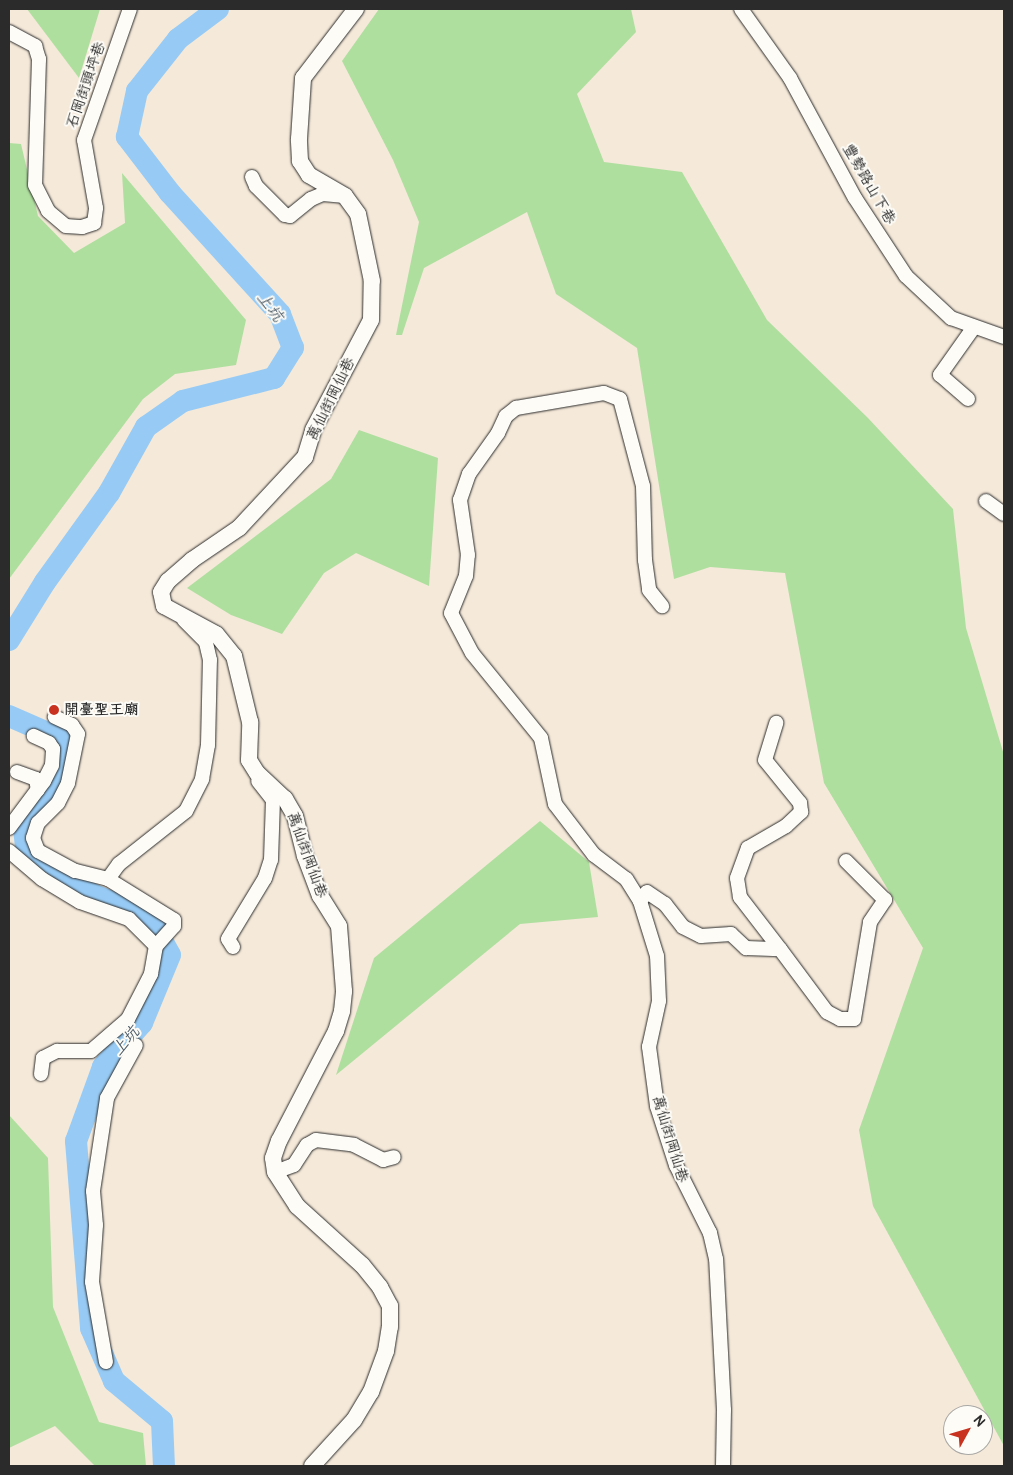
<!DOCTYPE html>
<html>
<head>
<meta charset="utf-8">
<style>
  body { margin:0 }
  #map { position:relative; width:1013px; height:1475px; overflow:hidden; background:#f5e9d9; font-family:Pangolin,"LXGW WenKai TC",sans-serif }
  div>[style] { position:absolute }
  .green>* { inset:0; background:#afdf9f }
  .river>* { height:22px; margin:-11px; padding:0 11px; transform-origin:11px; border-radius:11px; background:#97cbf5 }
  .roads { filter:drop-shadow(0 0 1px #2b2b2b) drop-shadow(0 0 1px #2b2b2b) }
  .minor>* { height:14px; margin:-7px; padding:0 7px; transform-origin:7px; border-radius:7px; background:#fdfcf7 }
  .tertiary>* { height:16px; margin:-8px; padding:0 8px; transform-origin:8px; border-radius:8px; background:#fdfcf7 }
  .dots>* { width:14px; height:14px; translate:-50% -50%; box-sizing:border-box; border:2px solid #fdfcf7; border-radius:50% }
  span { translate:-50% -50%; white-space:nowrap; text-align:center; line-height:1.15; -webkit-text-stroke:4px #fdfcf7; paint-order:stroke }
  .street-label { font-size:15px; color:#2b2b2b }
  .poi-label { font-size:15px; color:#2b2b2b; font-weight:700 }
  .left { translate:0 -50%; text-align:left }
  .water-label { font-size:16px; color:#4b5b68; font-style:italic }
  .frame { position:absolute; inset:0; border:10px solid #2b2b2b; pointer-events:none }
  .north { position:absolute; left:943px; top:1405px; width:50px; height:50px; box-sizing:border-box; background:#fdfcf7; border:1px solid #a9a8a5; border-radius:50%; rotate:51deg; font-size:14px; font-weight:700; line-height:20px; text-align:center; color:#2b2b2b }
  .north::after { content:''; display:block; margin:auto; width:18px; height:22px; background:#c8321e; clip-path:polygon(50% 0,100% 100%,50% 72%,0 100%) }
</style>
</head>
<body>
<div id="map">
  <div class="green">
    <div style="clip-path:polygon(27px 9px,100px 9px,79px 78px)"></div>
    <div style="clip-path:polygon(379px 9px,631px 9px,636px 32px,577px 94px,604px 162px,682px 172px,767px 320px,868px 418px,953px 509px,966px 628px,1004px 755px,1004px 1446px,873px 1206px,859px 1130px,923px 948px,824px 783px,785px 573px,710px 567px,674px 579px,637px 348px,556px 294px,527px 212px,424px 268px,402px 335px,396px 335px,419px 222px,393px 160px,342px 61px)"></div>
    <div style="clip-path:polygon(9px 143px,21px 144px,38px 216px,74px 253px,125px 223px,122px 173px,246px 320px,236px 365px,175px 374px,143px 399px,9px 579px)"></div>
    <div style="clip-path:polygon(359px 430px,438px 458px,429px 586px,356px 553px,324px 573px,282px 634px,231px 615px,187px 588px,331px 479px)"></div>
    <div style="clip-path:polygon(540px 821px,589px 862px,598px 917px,520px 924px,336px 1075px,374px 958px)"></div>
    <div style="clip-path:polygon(9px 1115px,48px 1158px,53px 1307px,99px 1422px,143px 1433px,146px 1466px,95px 1466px,55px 1426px,9px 1448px)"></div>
  </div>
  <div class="river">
    <div style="left:9px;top:640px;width:68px;rotate:-58.2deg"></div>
    <div style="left:45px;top:582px;width:110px;rotate:-54.3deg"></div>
    <div style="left:109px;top:493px;width:76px;rotate:-60.7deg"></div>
    <div style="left:146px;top:427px;width:45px;rotate:-35.1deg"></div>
    <div style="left:183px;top:401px;width:94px;rotate:-14.2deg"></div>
    <div style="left:274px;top:378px;width:36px;rotate:-58deg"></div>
    <div style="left:293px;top:348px;width:36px;rotate:-111deg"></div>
    <div style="left:280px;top:314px;width:164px;rotate:-132.3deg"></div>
    <div style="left:170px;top:193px;width:71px;rotate:-127.5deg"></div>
    <div style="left:127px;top:137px;width:47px;rotate:-77.7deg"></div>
    <div style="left:137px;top:91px;width:66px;rotate:-51.7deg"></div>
    <div style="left:178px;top:39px;width:50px;rotate:-36.9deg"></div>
    <div style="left:9px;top:716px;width:60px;rotate:23.6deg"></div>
    <div style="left:64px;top:740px;width:24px;rotate:90deg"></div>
    <div style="left:64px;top:764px;width:28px;rotate:111deg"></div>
    <div style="left:54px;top:790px;width:48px;rotate:128.3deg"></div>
    <div style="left:24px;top:828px;width:29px;rotate:84deg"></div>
    <div style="left:27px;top:857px;width:77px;rotate:29.6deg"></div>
    <div style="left:94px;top:895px;width:59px;rotate:21.8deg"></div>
    <div style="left:149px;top:917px;width:43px;rotate:61.1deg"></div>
    <div style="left:170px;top:955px;width:74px;rotate:112.4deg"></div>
    <div style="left:142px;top:1023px;width:59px;rotate:131.6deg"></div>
    <div style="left:103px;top:1067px;width:79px;rotate:110deg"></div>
    <div style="left:76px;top:1141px;width:188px;rotate:85.4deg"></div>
    <div style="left:91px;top:1328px;width:58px;rotate:66.5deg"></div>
    <div style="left:114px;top:1381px;width:62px;rotate:39.8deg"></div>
    <div style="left:162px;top:1421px;width:45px;rotate:87.5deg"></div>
  </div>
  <div class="roads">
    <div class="minor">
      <div style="left:741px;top:9px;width:85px;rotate:54.6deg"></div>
      <div style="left:790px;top:78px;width:136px;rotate:61.6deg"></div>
      <div style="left:855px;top:198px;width:93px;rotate:56.8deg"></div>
      <div style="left:906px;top:276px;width:62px;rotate:43deg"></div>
      <div style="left:951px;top:318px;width:56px;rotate:19.7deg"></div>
      <div style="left:9px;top:32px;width:30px;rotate:28deg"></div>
      <div style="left:35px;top:46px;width:14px;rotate:73deg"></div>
      <div style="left:39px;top:59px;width:126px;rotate:91.8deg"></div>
      <div style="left:35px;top:185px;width:29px;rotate:63deg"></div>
      <div style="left:48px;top:211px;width:23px;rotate:40deg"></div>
      <div style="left:66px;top:226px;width:16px;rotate:4deg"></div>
      <div style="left:82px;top:227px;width:13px;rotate:-18deg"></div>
      <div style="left:94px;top:223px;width:15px;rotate:-82deg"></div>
      <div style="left:96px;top:208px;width:69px;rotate:-100deg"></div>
      <div style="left:84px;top:140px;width:139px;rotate:-70.7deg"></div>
      <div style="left:252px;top:177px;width:10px;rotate:66deg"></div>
      <div style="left:256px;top:186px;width:41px;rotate:45deg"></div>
      <div style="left:285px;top:215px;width:5px;rotate:11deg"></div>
      <div style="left:290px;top:216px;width:27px;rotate:-39deg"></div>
      <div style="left:311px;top:199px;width:13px;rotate:-23deg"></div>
      <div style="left:323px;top:194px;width:22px;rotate:5deg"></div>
      <div style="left:968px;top:399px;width:37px;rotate:-139deg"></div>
      <div style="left:940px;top:375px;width:59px;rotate:-54.7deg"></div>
      <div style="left:986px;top:501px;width:22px;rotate:36deg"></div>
      <div style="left:17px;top:772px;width:20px;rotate:20deg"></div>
      <div style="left:36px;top:779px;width:11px;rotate:80deg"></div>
      <div style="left:9px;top:828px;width:59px;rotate:-53.3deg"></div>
      <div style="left:44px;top:781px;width:18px;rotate:-63deg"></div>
      <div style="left:52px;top:765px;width:16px;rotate:-86deg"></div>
      <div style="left:53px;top:749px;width:7px;rotate:-124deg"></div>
      <div style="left:49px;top:743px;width:17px;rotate:-155deg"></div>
      <div style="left:9px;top:851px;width:43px;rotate:40.3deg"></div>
      <div style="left:42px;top:879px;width:44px;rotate:31.2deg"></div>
      <div style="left:80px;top:902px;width:52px;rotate:19.1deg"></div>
      <div style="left:129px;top:919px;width:38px;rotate:45deg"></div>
      <div style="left:108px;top:879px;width:19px;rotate:-54deg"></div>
      <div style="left:119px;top:864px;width:85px;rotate:-38.3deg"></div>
      <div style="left:186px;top:811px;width:36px;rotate:-63deg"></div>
      <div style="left:202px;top:779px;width:35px;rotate:-80deg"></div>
      <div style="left:208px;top:745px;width:85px;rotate:-88.7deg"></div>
      <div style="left:210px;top:660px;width:18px;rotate:-103deg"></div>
      <div style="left:206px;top:642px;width:31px;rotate:-135deg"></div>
      <div style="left:640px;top:901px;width:26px;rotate:-122deg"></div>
      <div style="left:626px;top:879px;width:40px;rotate:-143deg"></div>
      <div style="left:594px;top:855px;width:64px;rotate:-127.4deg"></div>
      <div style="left:555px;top:804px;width:67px;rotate:-102deg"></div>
      <div style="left:541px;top:738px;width:109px;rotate:-129.1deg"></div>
      <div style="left:472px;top:653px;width:45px;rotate:-117.7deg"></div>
      <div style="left:451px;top:613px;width:40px;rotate:-68deg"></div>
      <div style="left:466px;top:576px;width:21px;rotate:-85deg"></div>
      <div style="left:468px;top:555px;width:56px;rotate:-98.3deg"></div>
      <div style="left:460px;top:500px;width:28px;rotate:-71deg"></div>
      <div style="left:469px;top:474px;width:50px;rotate:-54.7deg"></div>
      <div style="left:498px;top:433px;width:19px;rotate:-65deg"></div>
      <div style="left:506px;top:416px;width:13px;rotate:-39deg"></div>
      <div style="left:516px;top:408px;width:89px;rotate:-9.7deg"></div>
      <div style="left:604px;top:393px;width:17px;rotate:21deg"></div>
      <div style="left:620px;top:399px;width:90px;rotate:75.2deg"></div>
      <div style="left:643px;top:486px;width:74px;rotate:88.5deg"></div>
      <div style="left:645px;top:560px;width:30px;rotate:82deg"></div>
      <div style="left:649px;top:590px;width:21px;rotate:51deg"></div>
      <div style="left:233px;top:947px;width:9px;rotate:-122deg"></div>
      <div style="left:228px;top:939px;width:71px;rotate:-58.8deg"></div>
      <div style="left:265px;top:878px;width:19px;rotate:-72deg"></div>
      <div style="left:271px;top:860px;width:60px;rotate:-88.1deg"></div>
      <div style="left:273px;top:800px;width:24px;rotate:-128deg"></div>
      <div style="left:780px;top:949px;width:79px;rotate:53.3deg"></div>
      <div style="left:827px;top:1012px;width:15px;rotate:28deg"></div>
      <div style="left:840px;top:1019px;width:14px"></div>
      <div style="left:854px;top:1019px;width:98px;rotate:-80.6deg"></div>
      <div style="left:870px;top:922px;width:27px;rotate:-56deg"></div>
      <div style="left:885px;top:900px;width:55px;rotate:-135deg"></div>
      <div style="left:41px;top:1074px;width:16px;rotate:-83deg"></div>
      <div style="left:43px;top:1058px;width:16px;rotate:-27deg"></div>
      <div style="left:57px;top:1051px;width:34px"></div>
      <div style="left:91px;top:1051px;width:49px;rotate:-40.9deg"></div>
      <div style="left:128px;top:1019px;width:51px;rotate:-62.9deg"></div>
      <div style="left:151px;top:974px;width:28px;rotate:-80deg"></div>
      <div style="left:156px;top:946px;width:27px;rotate:-48deg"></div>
      <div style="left:174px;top:926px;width:6px;rotate:-90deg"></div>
      <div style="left:174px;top:920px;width:78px;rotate:-148.2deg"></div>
      <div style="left:108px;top:879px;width:34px;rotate:-166deg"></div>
      <div style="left:75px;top:871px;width:42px;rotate:-151.6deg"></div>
      <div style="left:38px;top:851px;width:14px;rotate:-111deg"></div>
      <div style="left:33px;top:838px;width:16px;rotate:-72deg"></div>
      <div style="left:38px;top:823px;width:28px;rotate:-45deg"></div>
      <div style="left:58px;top:803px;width:22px;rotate:-63deg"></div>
      <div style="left:68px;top:783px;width:50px;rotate:-78.5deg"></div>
      <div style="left:78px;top:734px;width:11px;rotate:-124deg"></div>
      <div style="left:72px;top:725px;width:19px;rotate:-155deg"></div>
      <div style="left:275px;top:1172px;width:20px;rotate:-20deg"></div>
      <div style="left:294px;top:1165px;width:24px;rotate:-57deg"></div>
      <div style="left:307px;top:1145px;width:10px;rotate:-29deg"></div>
      <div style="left:316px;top:1140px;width:38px;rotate:7deg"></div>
      <div style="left:354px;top:1145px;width:33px;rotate:27deg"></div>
      <div style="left:383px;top:1160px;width:11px;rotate:-15deg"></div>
      <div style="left:106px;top:1362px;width:81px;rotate:-99.9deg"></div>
      <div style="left:92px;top:1282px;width:57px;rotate:-86deg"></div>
      <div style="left:96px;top:1225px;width:34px;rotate:-95deg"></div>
      <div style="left:93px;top:1191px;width:94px;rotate:-81.4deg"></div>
      <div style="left:107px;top:1098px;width:60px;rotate:-61.3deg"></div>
      <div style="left:723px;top:1466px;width:56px;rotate:-89deg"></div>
      <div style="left:724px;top:1410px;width:151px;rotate:-93deg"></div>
      <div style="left:716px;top:1259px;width:27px;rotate:-103deg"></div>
      <div style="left:710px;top:1233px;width:76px;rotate:-116.6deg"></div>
      <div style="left:676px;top:1165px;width:62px;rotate:-107.9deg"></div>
      <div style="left:657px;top:1106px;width:60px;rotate:-97.7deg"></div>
      <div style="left:649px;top:1047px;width:47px;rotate:-77.7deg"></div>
      <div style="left:659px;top:1001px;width:45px;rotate:-92.5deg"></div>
      <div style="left:657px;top:956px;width:58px;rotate:-107.2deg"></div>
      <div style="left:640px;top:901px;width:11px;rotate:-52deg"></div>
      <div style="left:647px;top:892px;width:22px;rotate:34deg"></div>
      <div style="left:665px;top:904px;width:29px;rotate:52deg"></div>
      <div style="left:683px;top:927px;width:20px;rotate:27deg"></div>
      <div style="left:701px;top:936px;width:30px;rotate:-4deg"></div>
      <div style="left:731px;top:934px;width:21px;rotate:43deg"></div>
      <div style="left:746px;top:948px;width:34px;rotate:2deg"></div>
      <div style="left:780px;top:949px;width:66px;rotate:-127.6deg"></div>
      <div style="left:740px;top:897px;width:19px;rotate:-99deg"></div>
      <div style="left:737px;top:878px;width:32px;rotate:-70deg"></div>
      <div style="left:748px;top:848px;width:44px;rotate:-30.1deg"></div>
      <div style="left:786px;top:826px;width:21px;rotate:-43deg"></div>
      <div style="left:801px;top:812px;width:9px;rotate:-96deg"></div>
      <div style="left:800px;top:803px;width:55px;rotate:-129.1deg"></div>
      <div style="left:765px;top:760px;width:39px;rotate:-73deg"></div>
    </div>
    <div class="tertiary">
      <div style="left:312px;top:1466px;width:62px;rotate:-47.6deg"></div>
      <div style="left:354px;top:1420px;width:33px;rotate:-59deg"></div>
      <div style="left:371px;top:1392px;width:44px;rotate:-69.9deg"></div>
      <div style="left:386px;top:1351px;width:24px;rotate:-81deg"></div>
      <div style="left:390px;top:1327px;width:21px;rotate:-90deg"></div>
      <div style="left:390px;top:1306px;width:21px;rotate:-118deg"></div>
      <div style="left:380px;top:1287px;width:28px;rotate:-129deg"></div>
      <div style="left:362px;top:1265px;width:88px;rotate:-137.8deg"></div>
      <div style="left:297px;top:1206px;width:40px;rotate:-122.9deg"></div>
      <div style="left:275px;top:1172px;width:14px;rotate:-98deg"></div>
      <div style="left:273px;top:1158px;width:18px;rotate:-71deg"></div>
      <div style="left:279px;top:1141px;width:124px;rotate:-62.6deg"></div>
      <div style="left:336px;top:1031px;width:21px;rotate:-73deg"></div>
      <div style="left:342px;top:1011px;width:20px;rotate:-84deg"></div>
      <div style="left:344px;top:991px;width:65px;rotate:-94.4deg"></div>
      <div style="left:339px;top:926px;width:36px;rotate:-122deg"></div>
      <div style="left:320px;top:896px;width:43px;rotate:-110.6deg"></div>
      <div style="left:305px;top:856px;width:41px;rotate:-104deg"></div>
      <div style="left:295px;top:816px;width:20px;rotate:-120deg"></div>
      <div style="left:285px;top:799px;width:38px;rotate:-137deg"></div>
      <div style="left:257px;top:773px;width:15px;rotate:-122deg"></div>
      <div style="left:249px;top:760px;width:38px;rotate:-88deg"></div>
      <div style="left:250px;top:722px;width:68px;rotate:-103.6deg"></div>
      <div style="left:234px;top:656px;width:28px;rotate:-129deg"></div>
      <div style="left:216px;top:634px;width:59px;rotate:-151.7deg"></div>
      <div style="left:164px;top:606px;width:14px;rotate:-102deg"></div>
      <div style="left:161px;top:592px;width:13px;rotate:-58deg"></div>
      <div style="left:168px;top:581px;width:32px;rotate:-41deg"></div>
      <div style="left:192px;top:560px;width:57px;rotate:-34.2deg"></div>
      <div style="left:239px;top:528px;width:97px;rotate:-47.1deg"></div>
      <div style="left:305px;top:457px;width:28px;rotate:-73deg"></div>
      <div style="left:313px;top:430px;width:124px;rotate:-62.2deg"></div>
      <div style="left:371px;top:320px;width:39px;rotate:-89deg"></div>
      <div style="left:372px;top:281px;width:68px;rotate:-101.8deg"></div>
      <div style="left:358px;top:214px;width:22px;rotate:-126deg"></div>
      <div style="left:345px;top:196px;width:42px;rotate:-149.7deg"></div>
      <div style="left:309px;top:175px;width:17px;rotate:-123deg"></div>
      <div style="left:300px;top:161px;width:22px;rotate:-93deg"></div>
      <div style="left:299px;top:139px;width:61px;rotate:-86.2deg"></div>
      <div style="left:303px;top:78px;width:87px;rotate:-52.5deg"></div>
    </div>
  </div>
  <div class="dots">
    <div style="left:54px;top:710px;background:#c8321e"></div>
  </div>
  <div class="street-label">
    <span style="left:86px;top:85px;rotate:-71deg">石岡街頭坪巷</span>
    <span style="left:869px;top:184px;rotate:60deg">豐勢路山下巷</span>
    <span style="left:331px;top:399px;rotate:-64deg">萬仙街岡仙巷</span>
    <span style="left:307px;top:855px;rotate:70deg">萬仙街岡仙巷</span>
    <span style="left:670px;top:1139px;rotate:73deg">萬仙街岡仙巷</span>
  </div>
  <div class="poi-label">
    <span class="left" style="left:64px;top:710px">開臺聖王廟</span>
  </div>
  <div class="water-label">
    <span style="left:270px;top:307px;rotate:53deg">上坑</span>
    <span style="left:126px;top:1041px;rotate:-49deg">上坑</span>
  </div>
  <div class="frame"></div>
  <div class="north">N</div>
</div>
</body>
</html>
